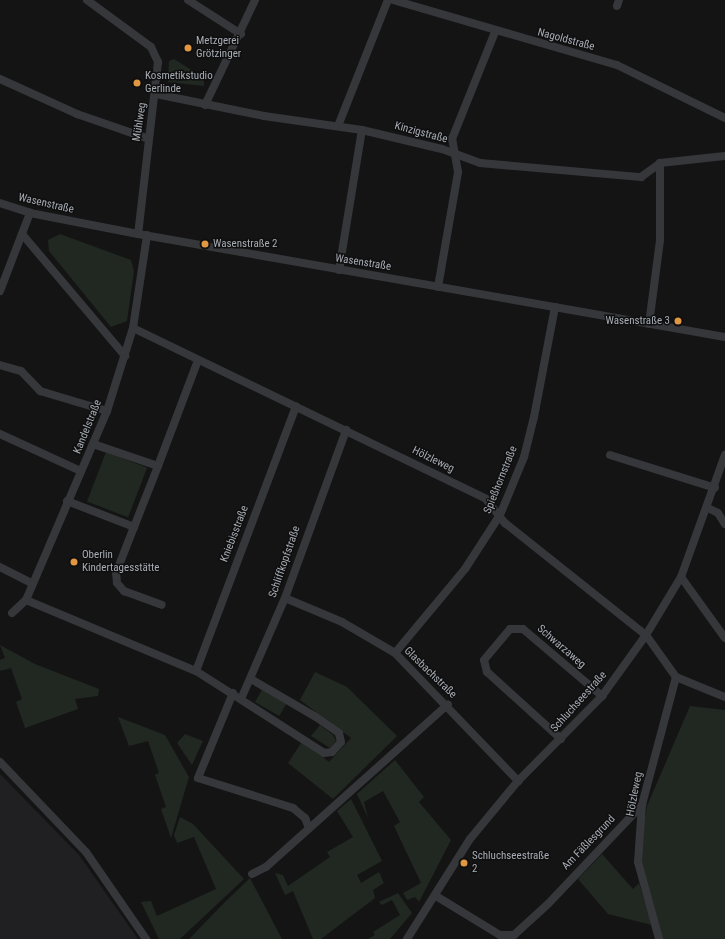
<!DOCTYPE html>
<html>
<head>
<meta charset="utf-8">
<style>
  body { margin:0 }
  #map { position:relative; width:725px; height:939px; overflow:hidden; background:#141415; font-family:"Roboto Condensed",sans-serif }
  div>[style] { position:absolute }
  .built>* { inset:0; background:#202022 }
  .green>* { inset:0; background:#202821; transform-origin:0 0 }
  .minor>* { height:8px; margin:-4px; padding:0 4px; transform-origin:4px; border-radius:4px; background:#35373a }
  .dots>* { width:11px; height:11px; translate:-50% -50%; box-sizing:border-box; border:2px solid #0f0f10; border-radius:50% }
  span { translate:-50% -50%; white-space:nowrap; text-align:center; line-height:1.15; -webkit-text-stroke:3px #0f0f10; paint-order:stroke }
  .street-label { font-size:11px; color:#a7adb4 }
  .poi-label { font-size:11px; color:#a7adb4 }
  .left { translate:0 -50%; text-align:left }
  .right { translate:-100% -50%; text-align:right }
</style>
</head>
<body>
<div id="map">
  <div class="built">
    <div style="clip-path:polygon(0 774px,79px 855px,138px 939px,0 939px)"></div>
  </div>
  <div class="green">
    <div style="clip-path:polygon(174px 59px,204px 78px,204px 86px,168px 82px,169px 61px)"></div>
    <div style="clip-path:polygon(60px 234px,131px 260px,134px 271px,127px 321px,111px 327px,49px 251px,48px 240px)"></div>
    <div style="left:106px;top:452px;width:44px;height:53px;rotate:21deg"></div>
    <div style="clip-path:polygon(0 645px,35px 664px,99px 689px,98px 696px,75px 699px,78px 709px,25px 728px,16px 702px,22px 699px,11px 668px,0 671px,0 660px,5px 658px)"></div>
    <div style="clip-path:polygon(315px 672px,347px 687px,397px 736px,333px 799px,288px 763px,303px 740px,329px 762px,351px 738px,300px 700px)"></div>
    <div style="left:262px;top:690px;width:28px;height:14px;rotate:30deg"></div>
    <div style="clip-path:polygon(690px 706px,725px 710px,725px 939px,659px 939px,638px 862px,647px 806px)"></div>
    <div style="clip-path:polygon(118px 717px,165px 735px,189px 777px,171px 838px,161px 809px,166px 807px,155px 775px,159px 773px,148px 741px,129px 746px)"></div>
    <div style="clip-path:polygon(320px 725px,333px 735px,336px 741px,330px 748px,311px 736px)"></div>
    <div style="clip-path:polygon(185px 734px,203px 741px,192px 765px,177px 743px)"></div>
    <div style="clip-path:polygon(395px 760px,424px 797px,419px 802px,451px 840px,419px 902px,415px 897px,407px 900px,403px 893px,421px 883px,394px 826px,400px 822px,383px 791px,364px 802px,368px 818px,357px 794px)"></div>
    <div style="clip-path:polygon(351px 799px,382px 861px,357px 875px,361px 883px,379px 872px,384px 883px,373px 890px,375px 898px,321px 939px,313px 939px,293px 891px,285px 895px,275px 873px,283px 875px,288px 886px,330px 857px,327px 852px,353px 837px,337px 811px)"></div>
    <div style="clip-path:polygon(180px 817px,193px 824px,244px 879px,180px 939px,159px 939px,141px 902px,151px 901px,157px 916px,216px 889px,194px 837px,177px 843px,174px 835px)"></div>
    <div style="clip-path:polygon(602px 854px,633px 889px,639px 883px,652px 925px,608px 914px,578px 879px)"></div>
    <div style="clip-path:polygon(250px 878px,282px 939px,189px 939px,226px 901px)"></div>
    <div style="clip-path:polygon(398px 893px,412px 913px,390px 939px,368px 939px,375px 935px,373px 932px,400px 915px,392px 900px,382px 905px,379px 902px)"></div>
  </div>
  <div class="minor">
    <div style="left:87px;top:0;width:79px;rotate:36.3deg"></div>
    <div style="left:151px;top:47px;width:17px;rotate:65deg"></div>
    <div style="left:158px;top:62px;width:173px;rotate:96.6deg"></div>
    <div style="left:188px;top:0;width:63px;rotate:32.7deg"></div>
    <div style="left:393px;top:0;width:233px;rotate:16.2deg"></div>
    <div style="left:617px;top:65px;width:120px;rotate:26.1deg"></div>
    <div style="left:617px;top:6px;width:6px;rotate:-72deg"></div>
    <div style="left:0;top:79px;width:85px;rotate:24.4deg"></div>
    <div style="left:77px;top:114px;width:76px;rotate:19.1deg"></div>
    <div style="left:156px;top:94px;width:110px;rotate:11.5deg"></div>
    <div style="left:264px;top:116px;width:99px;rotate:8.1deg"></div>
    <div style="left:362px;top:130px;width:82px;rotate:13.4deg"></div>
    <div style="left:442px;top:149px;width:40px;rotate:20.2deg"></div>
    <div style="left:480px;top:163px;width:162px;rotate:5deg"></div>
    <div style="left:641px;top:177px;width:24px;rotate:-36deg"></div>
    <div style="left:660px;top:163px;width:65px;rotate:-6.1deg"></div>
    <div style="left:205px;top:105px;width:116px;rotate:-64.5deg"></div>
    <div style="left:338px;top:126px;width:136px;rotate:-68.4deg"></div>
    <div style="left:0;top:203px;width:32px;rotate:18deg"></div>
    <div style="left:30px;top:213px;width:110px;rotate:11deg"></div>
    <div style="left:138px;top:234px;width:596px;rotate:9.95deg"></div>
    <div style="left:22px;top:234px;width:160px;rotate:49.8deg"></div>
    <div style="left:339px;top:270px;width:142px;rotate:-80.7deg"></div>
    <div style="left:438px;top:287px;width:117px;rotate:-80.1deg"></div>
    <div style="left:458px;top:172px;width:34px;rotate:-100deg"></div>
    <div style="left:452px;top:139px;width:115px;rotate:-68.1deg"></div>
    <div style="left:0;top:291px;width:84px;rotate:-69deg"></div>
    <div style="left:649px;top:324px;width:85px;rotate:-82.5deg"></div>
    <div style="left:660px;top:240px;width:77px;rotate:-90deg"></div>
    <div style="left:133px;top:328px;width:392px;rotate:25.8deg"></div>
    <div style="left:486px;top:499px;width:31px;rotate:52deg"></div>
    <div style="left:505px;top:523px;width:180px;rotate:38.5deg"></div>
    <div style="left:646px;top:635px;width:52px;rotate:54.5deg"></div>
    <div style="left:676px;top:677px;width:132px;rotate:104.9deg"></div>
    <div style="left:642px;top:805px;width:57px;rotate:94deg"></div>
    <div style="left:638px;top:862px;width:80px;rotate:74.7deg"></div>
    <div style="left:0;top:365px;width:22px;rotate:16deg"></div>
    <div style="left:21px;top:371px;width:28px;rotate:46deg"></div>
    <div style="left:40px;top:391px;width:70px;rotate:16.6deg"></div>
    <div style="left:0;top:434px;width:89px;rotate:24.6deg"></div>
    <div style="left:610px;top:455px;width:110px;rotate:17.4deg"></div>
    <div style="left:158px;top:466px;width:113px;rotate:-69.3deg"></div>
    <div style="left:67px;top:501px;width:72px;rotate:21.2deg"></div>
    <div style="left:134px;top:527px;width:66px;rotate:-68.5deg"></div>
    <div style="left:158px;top:466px;width:69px;rotate:-161.3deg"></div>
    <div style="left:708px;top:508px;width:11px;rotate:27deg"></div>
    <div style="left:718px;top:513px;width:13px;rotate:58deg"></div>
    <div style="left:134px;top:527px;width:49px;rotate:111.4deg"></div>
    <div style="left:116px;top:573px;width:10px;rotate:84deg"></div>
    <div style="left:117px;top:583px;width:11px;rotate:49deg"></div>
    <div style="left:124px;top:591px;width:40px;rotate:20.2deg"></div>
    <div style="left:0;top:567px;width:36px;rotate:27deg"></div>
    <div style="left:681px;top:577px;width:75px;rotate:54.2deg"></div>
    <div style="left:285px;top:598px;width:62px;rotate:22.8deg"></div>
    <div style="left:342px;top:622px;width:61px;rotate:30.3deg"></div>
    <div style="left:395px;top:653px;width:178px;rotate:46.1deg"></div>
    <div style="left:26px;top:600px;width:184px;rotate:22.7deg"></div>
    <div style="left:196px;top:671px;width:152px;rotate:32.6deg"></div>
    <div style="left:324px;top:753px;width:8px;rotate:-7deg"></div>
    <div style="left:332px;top:752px;width:13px;rotate:-48deg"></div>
    <div style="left:341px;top:742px;width:9px;rotate:-103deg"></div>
    <div style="left:339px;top:733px;width:28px;rotate:-145deg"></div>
    <div style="left:316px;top:717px;width:75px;rotate:-149.7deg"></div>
    <div style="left:12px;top:613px;width:19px;rotate:-43deg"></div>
    <div style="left:26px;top:600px;width:206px;rotate:-66.8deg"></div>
    <div style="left:107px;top:411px;width:87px;rotate:-72.6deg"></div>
    <div style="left:133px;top:328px;width:94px;rotate:-81.4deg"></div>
    <div style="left:395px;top:653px;width:109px;rotate:-50.2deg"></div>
    <div style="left:465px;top:569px;width:64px;rotate:-57.1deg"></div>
    <div style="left:500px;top:515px;width:63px;rotate:-67.5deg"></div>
    <div style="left:524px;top:457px;width:41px;rotate:-76deg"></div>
    <div style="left:534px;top:417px;width:112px;rotate:-79.2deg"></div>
    <div style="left:196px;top:671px;width:283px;rotate:-69.3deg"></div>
    <div style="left:676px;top:677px;width:53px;rotate:22.2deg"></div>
    <div style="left:233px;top:693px;width:92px;rotate:112.4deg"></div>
    <div style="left:198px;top:778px;width:100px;rotate:17.5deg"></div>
    <div style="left:293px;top:808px;width:16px;rotate:40deg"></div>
    <div style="left:305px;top:818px;width:9px;rotate:69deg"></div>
    <div style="left:241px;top:699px;width:110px;rotate:-66.5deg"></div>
    <div style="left:285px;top:598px;width:179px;rotate:-70deg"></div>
    <div style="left:561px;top:739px;width:100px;rotate:-137.8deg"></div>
    <div style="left:487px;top:672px;width:12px;rotate:-104deg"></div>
    <div style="left:484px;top:660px;width:40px;rotate:-50deg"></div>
    <div style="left:510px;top:629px;width:13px"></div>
    <div style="left:523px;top:629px;width:104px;rotate:40.3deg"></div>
    <div style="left:0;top:762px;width:124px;rotate:46.3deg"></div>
    <div style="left:86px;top:852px;width:106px;rotate:55.4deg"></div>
    <div style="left:252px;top:874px;width:16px;rotate:-27deg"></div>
    <div style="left:266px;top:867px;width:244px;rotate:-41.8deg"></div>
    <div style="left:436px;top:896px;width:75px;rotate:31.4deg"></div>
    <div style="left:500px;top:935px;width:14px"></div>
    <div style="left:514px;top:935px;width:46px;rotate:-42.4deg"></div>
    <div style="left:548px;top:904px;width:137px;rotate:-46.5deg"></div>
    <div style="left:407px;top:939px;width:118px;rotate:-57.8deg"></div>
    <div style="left:470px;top:839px;width:75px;rotate:-50.4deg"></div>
    <div style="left:518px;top:781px;width:120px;rotate:-45.3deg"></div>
    <div style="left:602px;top:696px;width:75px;rotate:-54.2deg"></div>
    <div style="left:646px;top:635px;width:68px;rotate:-58.9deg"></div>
    <div style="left:681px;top:577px;width:130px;rotate:-70.2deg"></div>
  </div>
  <div class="dots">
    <div style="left:188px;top:48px;background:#e09742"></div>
    <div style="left:137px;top:83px;background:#e09742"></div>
    <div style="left:205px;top:244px;background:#e09742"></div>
    <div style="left:678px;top:321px;background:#e09742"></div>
    <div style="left:74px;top:562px;background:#e09742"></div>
    <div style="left:464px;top:863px;background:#e09742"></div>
  </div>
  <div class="street-label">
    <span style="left:566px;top:40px;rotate:15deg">Nagoldstraße</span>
    <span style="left:140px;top:122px;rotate:-81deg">Mühlweg</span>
    <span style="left:421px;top:133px;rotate:15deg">Kinzigstraße</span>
    <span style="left:46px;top:204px;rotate:13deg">Wasenstraße</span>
    <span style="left:363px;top:263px;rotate:9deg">Wasenstraße</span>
    <span style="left:88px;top:427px;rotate:-68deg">Kandelstraße</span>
    <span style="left:433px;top:460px;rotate:26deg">Hölzleweg</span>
    <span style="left:501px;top:480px;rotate:-68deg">Spießhornstraße</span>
    <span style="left:235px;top:534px;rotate:-69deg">Kniebisstraße</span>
    <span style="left:285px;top:562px;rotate:-71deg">Schliffkopfstraße</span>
    <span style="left:561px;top:647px;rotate:41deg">Schwarzaweg</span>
    <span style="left:430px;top:673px;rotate:44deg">Glasbachstraße</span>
    <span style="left:579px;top:702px;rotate:-48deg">Schluchseestraße</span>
    <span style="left:635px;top:794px;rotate:-79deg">Hölzleweg</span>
    <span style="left:589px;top:843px;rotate:-46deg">Am Fäßlesgrund</span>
  </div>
  <div class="poi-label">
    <span class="left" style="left:196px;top:48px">Metzgerei<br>Grötzinger</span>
    <span class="left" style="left:145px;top:83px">Kosmetikstudio<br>Gerlinde</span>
    <span class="left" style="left:213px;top:244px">Wasenstraße 2</span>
    <span class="right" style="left:670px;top:321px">Wasenstraße 3</span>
    <span class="left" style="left:82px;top:562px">Oberlin<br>Kindertagesstätte</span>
    <span class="left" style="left:472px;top:863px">Schluchseestraße<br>2</span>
  </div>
</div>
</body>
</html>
